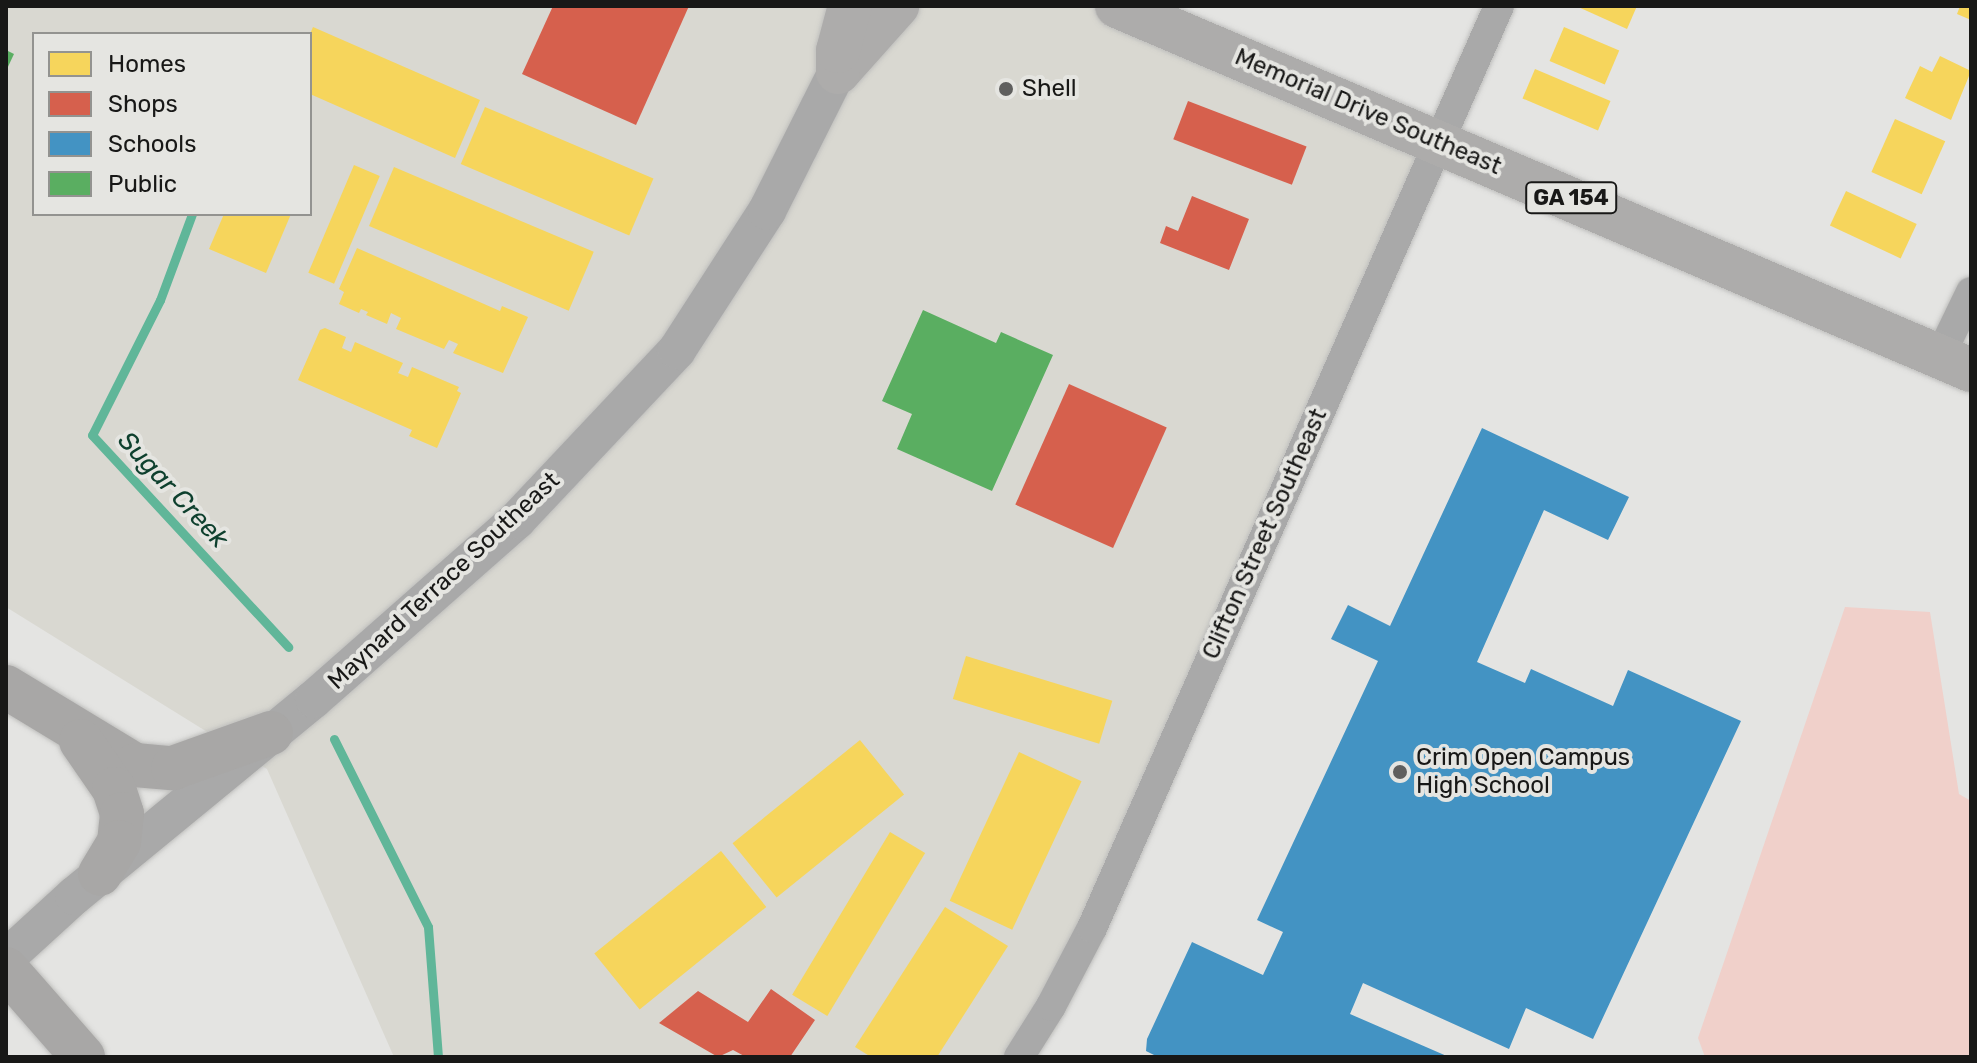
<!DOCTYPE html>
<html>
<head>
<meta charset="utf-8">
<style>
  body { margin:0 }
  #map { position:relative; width:1977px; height:1063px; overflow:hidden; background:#e4e4e2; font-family:Rubik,sans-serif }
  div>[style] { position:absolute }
  .built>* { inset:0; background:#d9d8d1 }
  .green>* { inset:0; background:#f0d0ca }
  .homes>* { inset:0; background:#f6d55c; transform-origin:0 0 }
  .shops>* { inset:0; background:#d6604d; transform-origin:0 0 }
  .schools>* { inset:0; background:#4393c3 }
  .public>* { inset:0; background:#5aae61 }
  .stream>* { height:9px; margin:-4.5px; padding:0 4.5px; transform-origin:4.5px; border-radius:4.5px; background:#60b699 }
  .roads { filter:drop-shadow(0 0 2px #bfbfbd) drop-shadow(0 0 2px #bfbfbd) }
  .minor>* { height:30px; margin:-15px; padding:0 15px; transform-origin:15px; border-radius:15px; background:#a9a9a9 }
  .tertiary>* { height:38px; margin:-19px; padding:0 19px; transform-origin:19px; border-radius:19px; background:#a9a9a9 }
  .primary>* { height:44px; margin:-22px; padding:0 22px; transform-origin:22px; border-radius:22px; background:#adacab }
  .motorway>* { height:44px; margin:-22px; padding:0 22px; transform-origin:22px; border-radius:22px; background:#a8a7a6 }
  .dots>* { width:22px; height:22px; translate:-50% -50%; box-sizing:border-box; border:4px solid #e5e5e1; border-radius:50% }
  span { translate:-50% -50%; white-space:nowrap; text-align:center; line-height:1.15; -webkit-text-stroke:8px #e5e5e1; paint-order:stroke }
  .shield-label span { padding:2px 6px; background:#e5e5e1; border:2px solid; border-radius:6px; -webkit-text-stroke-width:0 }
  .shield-label { font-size:22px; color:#181817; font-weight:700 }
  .poi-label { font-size:24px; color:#181817 }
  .left { translate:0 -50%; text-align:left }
  .street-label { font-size:24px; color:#181817 }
  .water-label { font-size:26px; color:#0e402e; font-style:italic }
  .frame { position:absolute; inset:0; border:8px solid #181817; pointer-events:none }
  .legend { position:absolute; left:32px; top:32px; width:280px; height:184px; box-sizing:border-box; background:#e5e5e1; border:2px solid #939390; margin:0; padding:10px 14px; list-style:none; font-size:24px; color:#181817 }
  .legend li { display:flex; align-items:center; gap:16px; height:40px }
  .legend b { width:40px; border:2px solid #939390 }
</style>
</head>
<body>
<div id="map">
  <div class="built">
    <div style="clip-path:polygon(evenodd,6px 6px,1159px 6px,1451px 132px,1053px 989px,1012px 1057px,394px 1057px,267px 769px,6px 607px,6px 6px,34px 34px,310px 34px,310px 214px,34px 214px,34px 34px)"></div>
  </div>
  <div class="green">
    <div style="clip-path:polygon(1845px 607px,1930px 612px,1959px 794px,1971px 801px,1971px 1057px,1705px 1057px,1698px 1038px)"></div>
  </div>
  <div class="homes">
    <div style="clip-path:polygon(1576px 6px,1637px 6px,1627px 29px)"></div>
    <div style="clip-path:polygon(1960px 6px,1971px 6px,1971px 20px,1957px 14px)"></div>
    <div style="clip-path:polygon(313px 27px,480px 100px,455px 158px,310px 94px,310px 34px)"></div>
    <div style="left:1564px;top:27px;width:60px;height:37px;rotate:23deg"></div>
    <div style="clip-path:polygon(1940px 56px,1971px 71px,1951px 120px,1905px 98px,1920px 66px,1932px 72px)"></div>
    <div style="left:1535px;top:69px;width:82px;height:32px;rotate:23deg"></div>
    <div style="left:485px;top:107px;width:183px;height:62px;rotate:23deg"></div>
    <div style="left:1895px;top:119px;width:55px;height:58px;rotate:24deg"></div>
    <div style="left:354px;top:165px;width:28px;height:117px;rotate:23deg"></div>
    <div style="left:394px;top:167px;width:217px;height:64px;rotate:23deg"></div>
    <div style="left:1846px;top:191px;width:78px;height:38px;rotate:25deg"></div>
    <div style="clip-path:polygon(224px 214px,291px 214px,266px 273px,209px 249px)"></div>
    <div style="clip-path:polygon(357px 248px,500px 311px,502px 306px,528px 317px,503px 373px,453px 353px,458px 344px,449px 340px,444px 349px,396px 329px,401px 318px,391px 313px,387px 324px,366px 315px,368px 312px,361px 309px,359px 313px,339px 304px,344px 292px,339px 289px)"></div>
    <div style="clip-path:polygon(325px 328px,346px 337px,342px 348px,351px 352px,355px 342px,403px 363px,398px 373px,408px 377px,412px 367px,459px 387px,457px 391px,461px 393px,437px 448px,409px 436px,412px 430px,298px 380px,320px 330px)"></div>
    <div style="left:966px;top:656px;width:153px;height:45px;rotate:17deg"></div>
    <div style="left:860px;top:740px;width:70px;height:164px;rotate:51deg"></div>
    <div style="left:1019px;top:752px;width:69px;height:164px;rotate:25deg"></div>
    <div style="left:890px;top:832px;width:41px;height:190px;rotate:31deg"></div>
    <div style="left:721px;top:851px;width:72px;height:163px;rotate:51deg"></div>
    <div style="clip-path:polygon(945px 907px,1008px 946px,937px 1057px,871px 1057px,855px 1047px)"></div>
  </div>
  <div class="shops">
    <div style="clip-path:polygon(553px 6px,689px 6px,636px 125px,522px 74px)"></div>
    <div style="left:1188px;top:101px;width:127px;height:41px;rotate:21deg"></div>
    <div style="clip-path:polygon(1192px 196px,1249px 219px,1229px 270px,1160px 243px,1166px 226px,1178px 231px)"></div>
    <div style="left:1069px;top:384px;width:107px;height:132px;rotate:24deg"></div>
    <div style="clip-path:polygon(771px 989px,815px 1020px,790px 1057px,746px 1057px,733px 1050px,718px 1057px,659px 1023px,698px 991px,748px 1022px)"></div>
  </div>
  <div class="schools">
    <div style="clip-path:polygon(1482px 428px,1629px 497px,1608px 540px,1544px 510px,1477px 662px,1525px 683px,1531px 669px,1613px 706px,1628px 670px,1741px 721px,1593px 1039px,1526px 1008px,1509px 1049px,1363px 983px,1350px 1014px,1449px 1057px,1158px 1057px,1146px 1051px,1147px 1039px,1192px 942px,1263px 975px,1283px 932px,1257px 920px,1378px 661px,1331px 639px,1348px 605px,1390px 626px)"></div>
  </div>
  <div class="public">
    <div style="clip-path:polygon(6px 50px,14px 54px,6px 71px)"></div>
    <div style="clip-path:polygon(923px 310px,996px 343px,1001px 332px,1053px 355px,992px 491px,897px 449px,912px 414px,882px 401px)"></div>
  </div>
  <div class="stream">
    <div style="left:192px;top:214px;width:92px;rotate:110.4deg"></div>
    <div style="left:160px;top:300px;width:151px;rotate:116.7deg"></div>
    <div style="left:92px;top:435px;width:289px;rotate:47.2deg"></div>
    <div style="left:334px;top:739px;width:210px;rotate:63.4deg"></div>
    <div style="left:428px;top:927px;width:130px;rotate:85.6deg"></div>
  </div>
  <div class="roads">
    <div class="minor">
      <div style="left:1940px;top:356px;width:71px;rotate:-64.2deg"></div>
      <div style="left:1019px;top:1057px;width:60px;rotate:-57.9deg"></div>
      <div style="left:1051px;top:1006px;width:88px;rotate:-62.3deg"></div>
      <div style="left:1092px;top:928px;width:1008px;rotate:-66.18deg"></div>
    </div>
    <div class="tertiary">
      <div style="left:6px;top:958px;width:92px;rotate:-42.4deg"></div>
      <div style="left:74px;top:896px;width:310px;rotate:-39.4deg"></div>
      <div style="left:314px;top:699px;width:271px;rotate:-41.4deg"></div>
      <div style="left:517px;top:520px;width:233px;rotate:-46.7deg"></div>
      <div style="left:677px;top:350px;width:166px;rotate:-57.1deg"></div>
      <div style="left:767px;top:211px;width:185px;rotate:-63.3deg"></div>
    </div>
    <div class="primary">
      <div style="left:1117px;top:6px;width:928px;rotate:23.09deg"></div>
      <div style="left:838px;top:72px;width:89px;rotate:-48.2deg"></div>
      <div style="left:838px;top:72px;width:21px;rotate:-90deg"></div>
      <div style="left:838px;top:51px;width:47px;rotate:-75.1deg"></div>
    </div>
    <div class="motorway">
      <div style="left:6px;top:687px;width:151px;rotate:31.2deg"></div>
      <div style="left:135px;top:765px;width:38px;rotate:5deg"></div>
      <div style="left:173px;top:768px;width:104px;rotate:-19.7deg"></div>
      <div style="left:81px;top:741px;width:58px;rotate:55.5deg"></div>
      <div style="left:114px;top:789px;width:26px;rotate:72deg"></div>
      <div style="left:122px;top:814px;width:28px;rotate:96deg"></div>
      <div style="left:119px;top:842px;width:37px;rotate:121deg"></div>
      <div style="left:6px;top:969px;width:117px;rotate:48.8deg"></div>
    </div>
  </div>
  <div class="dots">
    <div style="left:1006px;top:89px;background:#5f5f5e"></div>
    <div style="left:1400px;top:772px;background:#5f5f5e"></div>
  </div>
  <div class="shield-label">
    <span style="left:1571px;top:198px">GA 154</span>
  </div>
  <div class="poi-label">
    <span class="left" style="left:1022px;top:89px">Shell</span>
    <span class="left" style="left:1416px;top:772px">Crim Open Campus<br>High School</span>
  </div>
  <div class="street-label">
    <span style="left:1368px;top:112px;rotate:23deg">Memorial Drive Southeast</span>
    <span style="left:1265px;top:534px;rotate:-66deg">Clifton Street Southeast</span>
    <span style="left:444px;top:581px;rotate:-43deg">Maynard Terrace Southeast</span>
  </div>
  <div class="water-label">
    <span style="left:173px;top:490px;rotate:47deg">Sugar Creek</span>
  </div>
  <div class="frame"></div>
  <ul class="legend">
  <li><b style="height:22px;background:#f6d55c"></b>Homes</li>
  <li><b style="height:22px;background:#d6604d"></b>Shops</li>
  <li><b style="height:22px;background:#4393c3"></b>Schools</li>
  <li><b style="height:22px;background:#5aae61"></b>Public</li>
  </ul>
</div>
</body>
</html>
